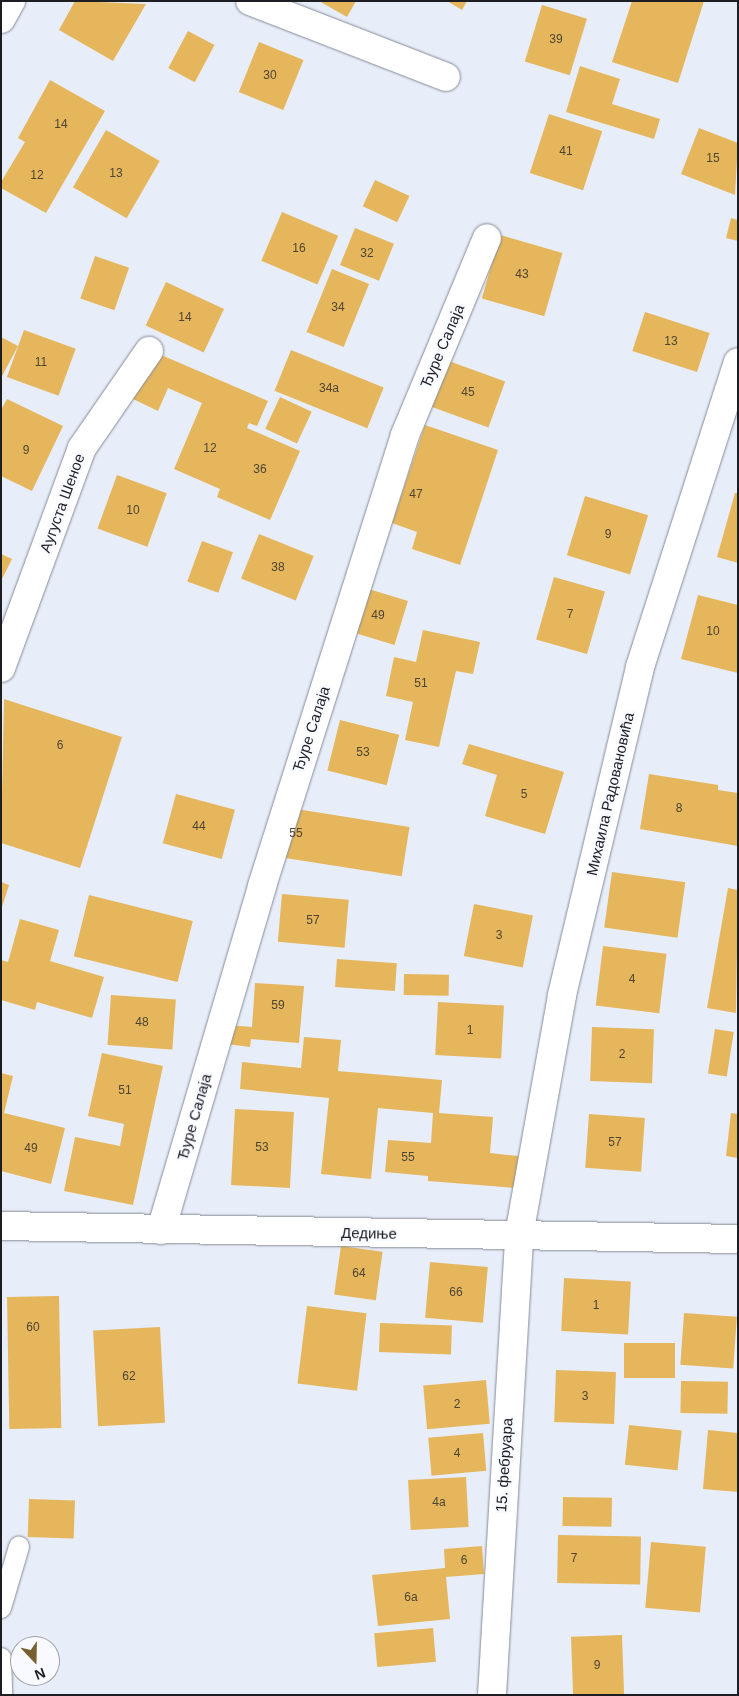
<!DOCTYPE html>
<html>
<head>
<meta charset="utf-8">
<style>
  body { margin:0 }
  #map { position:relative; width:739px; height:1696px; overflow:hidden; background:#e7edf9; font-family:Arial,sans-serif }
  div>[style] { position:absolute }
  .building>* { inset:0; background:#e6b65d; transform-origin:0 0 }
  .roads { filter:drop-shadow(0 0 1px #868b97) drop-shadow(0 0 1px #868b97) }
  .service>* { height:20px; margin:-10px; padding:0 10px; transform-origin:10px; border-radius:10px; background:#fff }
  .minor>* { height:28px; margin:-14px; padding:0 14px; transform-origin:14px; border-radius:14px; background:#fff }
  span { translate:-50% -50%; white-space:nowrap; text-align:center; line-height:1.15; -webkit-text-stroke:5px #f8faff; paint-order:stroke }
  .number-label { font-size:12px; color:#4e4432 }
  .number-label span { -webkit-text-stroke-width:0 }
  .street-label { font-size:15px; color:#1c1e23 }
  .frame { position:absolute; inset:0; border:2px solid #1c1e23; pointer-events:none }
  .north { position:absolute; left:10px; top:1636px; width:50px; height:50px; box-sizing:border-box; background:#f8faff; border:1px solid #a0a2a7; border-radius:50%; rotate:159deg; font-size:14px; font-weight:700; line-height:20px; text-align:center; color:#1c1e23 }
  .north::after { content:''; display:block; margin:auto; width:18px; height:22px; background:#785f30; clip-path:polygon(50% 0,100% 100%,50% 72%,0 100%) }
</style>
</head>
<body>
<div id="map">
  <div class="building">
    <div style="clip-path:polygon(75px 1px,146px 4px,113px 61px,59px 30px)"></div>
    <div style="clip-path:polygon(319px 1px,356px 1px,347px 17px)"></div>
    <div style="clip-path:polygon(447px 1px,467px 1px,462px 10px)"></div>
    <div style="clip-path:polygon(632px 1px,704px 1px,678px 83px,612px 62px)"></div>
    <div style="left:542px;top:5px;width:47px;height:59px;rotate:17deg"></div>
    <div style="left:188px;top:31px;width:30px;height:42px;rotate:28deg"></div>
    <div style="left:259px;top:42px;width:48px;height:54px;rotate:22deg"></div>
    <div style="clip-path:polygon(580px 66px,620px 79px,612px 104px,660px 119px,654px 139px,566px 112px)"></div>
    <div style="clip-path:polygon(50px 80px,105px 111px,46px 213px,1px 188px,1px 182px,25px 142px,18px 138px)"></div>
    <div style="left:549px;top:114px;width:56px;height:62px;rotate:18deg"></div>
    <div style="clip-path:polygon(699px 128px,738px 143px,735px 195px,681px 174px)"></div>
    <div style="left:106px;top:130px;width:62px;height:66px;rotate:30deg"></div>
    <div style="left:375px;top:180px;width:38px;height:29px;rotate:25deg"></div>
    <div style="left:282px;top:212px;width:61px;height:53px;rotate:23deg"></div>
    <div style="clip-path:polygon(731px 218px,738px 220px,738px 241px,726px 238px)"></div>
    <div style="left:355px;top:228px;width:42px;height:40px;rotate:22deg"></div>
    <div style="left:500px;top:235px;width:65px;height:66px;rotate:16deg"></div>
    <div style="left:95px;top:256px;width:36px;height:45px;rotate:19deg"></div>
    <div style="left:332px;top:269px;width:40px;height:68px;rotate:22deg"></div>
    <div style="left:166px;top:282px;width:64px;height:48px;rotate:25deg"></div>
    <div style="left:645px;top:312px;width:68px;height:41px;rotate:18deg"></div>
    <div style="left:24px;top:330px;width:55px;height:50px;rotate:20deg"></div>
    <div style="clip-path:polygon(1px 337px,18px 346px,1px 378px)"></div>
    <div style="left:291px;top:350px;width:100px;height:44px;rotate:22deg"></div>
    <div style="clip-path:polygon(152px 351px,268px 401px,257px 426px,249px 423px,247px 428px,300px 451px,270px 520px,217px 497px,220px 489px,174px 469px,202px 403px,168px 388px,158px 411px,131px 398px)"></div>
    <div style="left:446px;top:360px;width:63px;height:49px;rotate:20deg"></div>
    <div style="left:280px;top:397px;width:35px;height:35px;rotate:25deg"></div>
    <div style="clip-path:polygon(7px 399px,63px 426px,32px 491px,1px 476px,1px 410px)"></div>
    <div style="clip-path:polygon(425px 425px,498px 450px,460px 565px,412px 549px,417px 532px,392px 523px)"></div>
    <div style="left:117px;top:475px;width:53px;height:57px;rotate:20deg"></div>
    <div style="clip-path:polygon(735px 493px,738px 493px,738px 563px,717px 557px)"></div>
    <div style="left:585px;top:496px;width:66px;height:62px;rotate:17deg"></div>
    <div style="left:259px;top:534px;width:59px;height:48px;rotate:22deg"></div>
    <div style="left:202px;top:541px;width:33px;height:43px;rotate:20deg"></div>
    <div style="clip-path:polygon(1px 554px,12px 559px,1px 581px)"></div>
    <div style="left:554px;top:577px;width:53px;height:65px;rotate:16deg"></div>
    <div style="left:362px;top:587px;width:48px;height:46px;rotate:17deg"></div>
    <div style="clip-path:polygon(698px 595px,738px 605px,738px 673px,681px 659px)"></div>
    <div style="clip-path:polygon(423px 630px,480px 642px,473px 674px,456px 671px,439px 747px,405px 740px,413px 702px,386px 696px,394px 657px,416px 662px)"></div>
    <div style="clip-path:polygon(4px 699px,122px 737px,80px 868px,1px 843px)"></div>
    <div style="left:340px;top:720px;width:61px;height:52px;rotate:14deg"></div>
    <div style="clip-path:polygon(469px 744px,564px 772px,545px 834px,485px 816px,497px 775px,462px 764px)"></div>
    <div style="clip-path:polygon(649px 774px,718px 785px,718px 790px,738px 793px,738px 846px,640px 829px)"></div>
    <div style="left:176px;top:794px;width:61px;height:51px;rotate:15deg"></div>
    <div style="left:290px;top:808px;width:121px;height:50px;rotate:9deg"></div>
    <div style="left:612px;top:872px;width:74px;height:56px;rotate:8deg"></div>
    <div style="clip-path:polygon(1px 882px,9px 885px,2px 907px,1px 907px)"></div>
    <div style="clip-path:polygon(728px 888px,738px 890px,736px 1013px,707px 1008px)"></div>
    <div style="left:282px;top:894px;width:67px;height:48px;rotate:5deg"></div>
    <div style="left:89px;top:895px;width:107px;height:63px;rotate:14deg"></div>
    <div style="left:474px;top:904px;width:60px;height:53px;rotate:11deg"></div>
    <div style="clip-path:polygon(20px 919px,59px 930px,50px 961px,104px 977px,92px 1018px,37px 1002px,35px 1010px,1px 1000px,1px 960px,8px 962px)"></div>
    <div style="left:603px;top:946px;width:64px;height:60px;rotate:7deg"></div>
    <div style="left:337px;top:959px;width:60px;height:28px;rotate:4deg"></div>
    <div style="left:404px;top:974px;width:45px;height:21px;rotate:1deg"></div>
    <div style="clip-path:polygon(255px 983px,304px 986px,299px 1043px,251px 1039px,250px 1047px,227px 1044px,229px 1025px,252px 1027px)"></div>
    <div style="left:111px;top:995px;width:65px;height:50px;rotate:4deg"></div>
    <div style="left:438px;top:1002px;width:66px;height:53px;rotate:3deg"></div>
    <div style="left:592px;top:1027px;width:62px;height:54px;rotate:2deg"></div>
    <div style="left:715px;top:1029px;width:19px;height:45px;rotate:9deg"></div>
    <div style="clip-path:polygon(304px 1037px,341px 1040px,338px 1071px,442px 1080px,439px 1113px,493px 1117px,490px 1153px,518px 1156px,515px 1188px,428px 1181px,428px 1176px,385px 1172px,388px 1140px,431px 1143px,433px 1113px,378px 1108px,371px 1179px,321px 1174px,329px 1098px,240px 1089px,242px 1062px,301px 1068px)"></div>
    <div style="clip-path:polygon(102px 1053px,163px 1066px,133px 1205px,64px 1191px,75px 1137px,120px 1146px,124px 1124px,88px 1116px)"></div>
    <div style="clip-path:polygon(1px 1073px,13px 1076px,4px 1113px,65px 1128px,51px 1184px,1px 1171px)"></div>
    <div style="left:235px;top:1109px;width:59px;height:76px;rotate:3deg"></div>
    <div style="clip-path:polygon(731px 1113px,738px 1114px,738px 1158px,726px 1156px)"></div>
    <div style="left:589px;top:1114px;width:56px;height:54px;rotate:4deg"></div>
    <div style="left:341px;top:1246px;width:42px;height:49px;rotate:8deg"></div>
    <div style="left:430px;top:1262px;width:58px;height:56px;rotate:5deg"></div>
    <div style="left:564px;top:1278px;width:67px;height:53px;rotate:3deg"></div>
    <div style="left:59px;top:1296px;width:132px;height:52px;rotate:89deg"></div>
    <div style="left:307px;top:1306px;width:60px;height:78px;rotate:7deg"></div>
    <div style="left:684px;top:1313px;width:53px;height:52px;rotate:4deg"></div>
    <div style="left:380px;top:1323px;width:72px;height:29px;rotate:2deg"></div>
    <div style="left:160px;top:1327px;width:96px;height:67px;rotate:87deg"></div>
    <div style="left:624px;top:1343px;width:51px;height:35px"></div>
    <div style="left:556px;top:1370px;width:60px;height:52px;rotate:2deg"></div>
    <div style="left:486px;top:1380px;width:44px;height:63px;rotate:85deg"></div>
    <div style="left:681px;top:1381px;width:47px;height:32px;rotate:1deg"></div>
    <div style="left:629px;top:1425px;width:53px;height:40px;rotate:6deg"></div>
    <div style="clip-path:polygon(708px 1430px,738px 1433px,738px 1492px,703px 1489px)"></div>
    <div style="left:483px;top:1433px;width:38px;height:55px;rotate:85deg"></div>
    <div style="left:466px;top:1477px;width:50px;height:58px;rotate:87deg"></div>
    <div style="left:563px;top:1497px;width:49px;height:29px;rotate:1deg"></div>
    <div style="left:29px;top:1499px;width:46px;height:38px;rotate:2deg"></div>
    <div style="left:558px;top:1535px;width:83px;height:48px;rotate:1deg"></div>
    <div style="left:651px;top:1542px;width:55px;height:66px;rotate:5deg"></div>
    <div style="clip-path:polygon(482px 1546px,484px 1574px,446px 1577px,450px 1619px,378px 1626px,372px 1575px,445px 1568px,444px 1549px)"></div>
    <div style="left:433px;top:1628px;width:34px;height:59px;rotate:85deg"></div>
    <div style="left:622px;top:1635px;width:60px;height:51px;rotate:88deg"></div>
  </div>
  <div class="roads">
    <div class="service">
      <div style="left:1px;top:1608px;width:64px;rotate:-73.6deg"></div>
      <div style="left:1px;top:1658px;width:37px;rotate:88deg"></div>
    </div>
    <div class="minor">
      <div style="left:250px;top:1px;width:210px;rotate:21.2deg"></div>
      <div style="left:1px;top:19px;width:21px;rotate:-61deg"></div>
      <div style="left:1px;top:668px;width:234px;rotate:-69.8deg"></div>
      <div style="left:82px;top:448px;width:118px;rotate:-55.4deg"></div>
      <div style="left:1px;top:1226px;width:737px;rotate:1.01deg"></div>
      <div style="left:161px;top:1230px;width:359px;rotate:-73.6deg"></div>
      <div style="left:262px;top:886px;width:473px;rotate:-72.4deg"></div>
      <div style="left:405px;top:435px;width:213px;rotate:-67.4deg"></div>
      <div style="left:492px;top:1695px;width:461px;rotate:-86.6deg"></div>
      <div style="left:519px;top:1235px;width:244px;rotate:-79.8deg"></div>
      <div style="left:562px;top:995px;width:337px;rotate:-76.6deg"></div>
      <div style="left:640px;top:667px;width:320px;rotate:-72.2deg"></div>
    </div>
  </div>
  <div class="number-label">
    <span style="left:556px;top:40px">39</span>
    <span style="left:270px;top:76px">30</span>
    <span style="left:61px;top:125px">14</span>
    <span style="left:566px;top:152px">41</span>
    <span style="left:713px;top:159px">15</span>
    <span style="left:116px;top:174px">13</span>
    <span style="left:37px;top:176px">12</span>
    <span style="left:299px;top:249px">16</span>
    <span style="left:367px;top:254px">32</span>
    <span style="left:522px;top:275px">43</span>
    <span style="left:338px;top:308px">34</span>
    <span style="left:185px;top:318px">14</span>
    <span style="left:671px;top:342px">13</span>
    <span style="left:41px;top:363px">11</span>
    <span style="left:329px;top:389px">34a</span>
    <span style="left:468px;top:393px">45</span>
    <span style="left:210px;top:449px">12</span>
    <span style="left:26px;top:451px">9</span>
    <span style="left:260px;top:470px">36</span>
    <span style="left:416px;top:495px">47</span>
    <span style="left:133px;top:511px">10</span>
    <span style="left:608px;top:535px">9</span>
    <span style="left:278px;top:568px">38</span>
    <span style="left:570px;top:615px">7</span>
    <span style="left:378px;top:616px">49</span>
    <span style="left:713px;top:632px">10</span>
    <span style="left:421px;top:684px">51</span>
    <span style="left:60px;top:746px">6</span>
    <span style="left:363px;top:753px">53</span>
    <span style="left:524px;top:795px">5</span>
    <span style="left:679px;top:809px">8</span>
    <span style="left:199px;top:827px">44</span>
    <span style="left:296px;top:834px">55</span>
    <span style="left:313px;top:921px">57</span>
    <span style="left:499px;top:936px">3</span>
    <span style="left:632px;top:980px">4</span>
    <span style="left:278px;top:1006px">59</span>
    <span style="left:142px;top:1023px">48</span>
    <span style="left:470px;top:1031px">1</span>
    <span style="left:622px;top:1055px">2</span>
    <span style="left:125px;top:1091px">51</span>
    <span style="left:615px;top:1143px">57</span>
    <span style="left:262px;top:1148px">53</span>
    <span style="left:31px;top:1149px">49</span>
    <span style="left:408px;top:1158px">55</span>
    <span style="left:359px;top:1274px">64</span>
    <span style="left:456px;top:1293px">66</span>
    <span style="left:596px;top:1306px">1</span>
    <span style="left:33px;top:1328px">60</span>
    <span style="left:129px;top:1377px">62</span>
    <span style="left:585px;top:1397px">3</span>
    <span style="left:457px;top:1405px">2</span>
    <span style="left:457px;top:1454px">4</span>
    <span style="left:439px;top:1503px">4a</span>
    <span style="left:574px;top:1559px">7</span>
    <span style="left:464px;top:1561px">6</span>
    <span style="left:411px;top:1598px">6a</span>
    <span style="left:597px;top:1666px">9</span>
  </div>
  <div class="street-label">
    <span style="left:442px;top:346px;rotate:-67deg">Ђуре Салаја</span>
    <span style="left:62px;top:503px;rotate:-70deg">Аугуста Шеное</span>
    <span style="left:311px;top:729px;rotate:-72deg">Ђуре Салаја</span>
    <span style="left:610px;top:794px;rotate:-77deg">Михаила Радовановића</span>
    <span style="left:194px;top:1117px;rotate:-74deg">Ђуре Салаја</span>
    <span style="left:369px;top:1233px;rotate:1deg">Дедиње</span>
    <span style="left:504px;top:1465px;rotate:-86deg">15. фебруара</span>
  </div>
  <div class="frame"></div>
  <div class="north">N</div>
</div>
</body>
</html>
